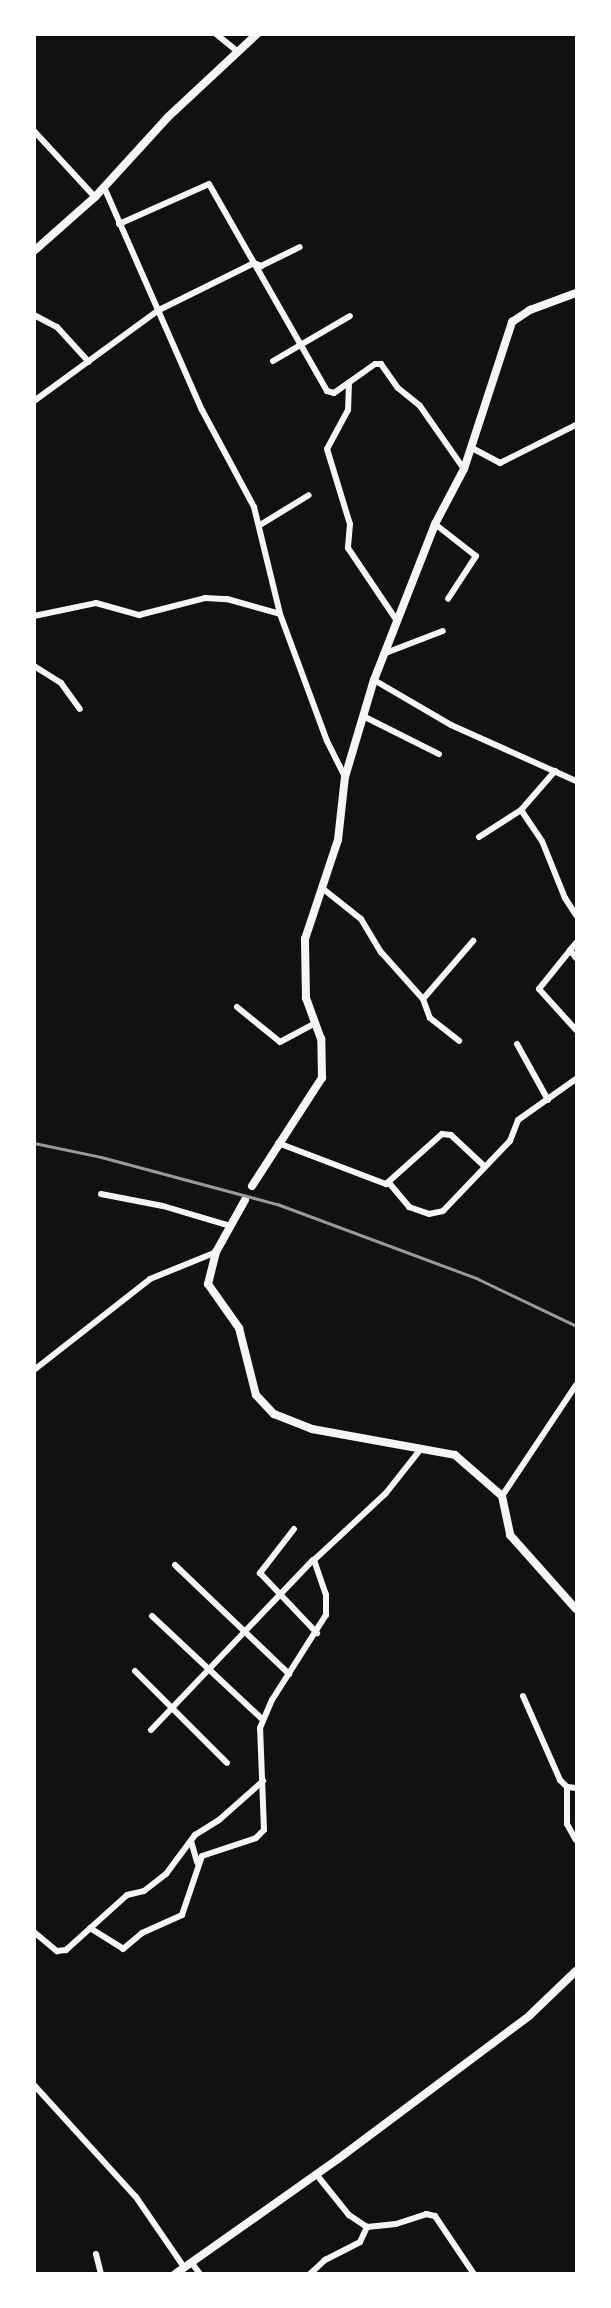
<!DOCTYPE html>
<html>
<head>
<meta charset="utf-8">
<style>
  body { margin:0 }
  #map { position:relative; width:611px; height:2308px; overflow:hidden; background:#111; font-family:Roboto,sans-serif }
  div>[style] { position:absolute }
  .minor>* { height:6px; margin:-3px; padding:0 3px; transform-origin:3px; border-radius:3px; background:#f5f5f5 }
  .tertiary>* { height:8px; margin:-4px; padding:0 4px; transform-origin:4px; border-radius:4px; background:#f5f5f5 }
  .secondary>* { height:8px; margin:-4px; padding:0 4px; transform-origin:4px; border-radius:4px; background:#f5f5f5 }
  .rail>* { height:3px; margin:-1.5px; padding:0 1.5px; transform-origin:1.5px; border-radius:1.5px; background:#9a9a9a }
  span { translate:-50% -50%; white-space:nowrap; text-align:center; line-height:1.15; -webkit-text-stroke:4.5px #fff; paint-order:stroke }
  .frame { position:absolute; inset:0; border:36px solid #fff; pointer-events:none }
</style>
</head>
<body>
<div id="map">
  <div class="minor">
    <i style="left:216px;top:34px;width:28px;rotate:39deg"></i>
    <i style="left:34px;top:131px;width:90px;rotate:47.3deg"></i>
    <i style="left:104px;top:187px;width:244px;rotate:66.3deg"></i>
    <i style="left:202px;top:410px;width:110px;rotate:61.8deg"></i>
    <i style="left:254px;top:507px;width:110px;rotate:76.3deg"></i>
    <i style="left:280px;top:614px;width:135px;rotate:69.7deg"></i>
    <i style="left:327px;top:741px;width:40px;rotate:63.4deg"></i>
    <i style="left:119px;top:224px;width:98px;rotate:-24deg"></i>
    <i style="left:209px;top:184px;width:238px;rotate:60.3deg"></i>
    <i style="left:327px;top:391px;width:7px;rotate:16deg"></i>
    <i style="left:334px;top:393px;width:50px;rotate:-35.3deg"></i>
    <i style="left:375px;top:364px;width:6px"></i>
    <i style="left:381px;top:364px;width:29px;rotate:55deg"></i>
    <i style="left:398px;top:388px;width:28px;rotate:39deg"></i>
    <i style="left:420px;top:406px;width:77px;rotate:55.1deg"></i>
    <i style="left:34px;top:315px;width:26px;rotate:28deg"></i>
    <i style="left:57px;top:327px;width:47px;rotate:47.6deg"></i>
    <i style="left:273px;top:361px;width:89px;rotate:-30.3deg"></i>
    <i style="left:349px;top:383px;width:27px;rotate:92deg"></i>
    <i style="left:348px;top:410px;width:44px;rotate:118.3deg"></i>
    <i style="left:327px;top:449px;width:78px;rotate:73deg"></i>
    <i style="left:350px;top:524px;width:24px;rotate:95deg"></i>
    <i style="left:348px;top:548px;width:88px;rotate:56.1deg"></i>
    <i style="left:34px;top:401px;width:155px;rotate:-36.1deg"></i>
    <i style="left:159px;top:310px;width:106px;rotate:-26.3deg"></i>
    <i style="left:254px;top:263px;width:8px;rotate:23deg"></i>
    <i style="left:261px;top:266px;width:43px;rotate:-26deg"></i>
    <i style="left:472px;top:448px;width:32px;rotate:28deg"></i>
    <i style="left:500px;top:463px;width:85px;rotate:-26.6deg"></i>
    <i style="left:435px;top:524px;width:52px;rotate:38deg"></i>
    <i style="left:476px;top:556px;width:51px;rotate:123.1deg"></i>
    <i style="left:260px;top:525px;width:57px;rotate:-31.5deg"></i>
    <i style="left:34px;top:616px;width:63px;rotate:-11.8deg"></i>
    <i style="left:96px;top:603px;width:45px;rotate:15.6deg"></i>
    <i style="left:139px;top:615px;width:68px;rotate:-14.4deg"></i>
    <i style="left:205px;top:598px;width:22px;rotate:3deg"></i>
    <i style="left:227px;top:599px;width:55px;rotate:15.8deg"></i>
    <i style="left:383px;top:654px;width:64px;rotate:-21deg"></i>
    <i style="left:34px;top:666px;width:32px;rotate:32deg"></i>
    <i style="left:61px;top:683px;width:32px;rotate:54deg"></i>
    <i style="left:374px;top:680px;width:89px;rotate:30.3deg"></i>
    <i style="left:451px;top:725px;width:137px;rotate:24.1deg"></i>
    <i style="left:363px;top:716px;width:85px;rotate:26.6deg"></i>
    <i style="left:521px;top:810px;width:37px;rotate:56deg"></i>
    <i style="left:542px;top:841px;width:61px;rotate:68deg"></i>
    <i style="left:565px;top:898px;width:20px;rotate:57deg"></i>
    <i style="left:479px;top:837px;width:50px;rotate:-32.7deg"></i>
    <i style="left:521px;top:810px;width:52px;rotate:-48.9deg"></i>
    <i style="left:322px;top:888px;width:50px;rotate:38.5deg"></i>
    <i style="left:361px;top:919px;width:39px;rotate:59deg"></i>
    <i style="left:381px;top:952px;width:63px;rotate:48.2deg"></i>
    <i style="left:423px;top:999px;width:20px;rotate:70deg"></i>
    <i style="left:430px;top:1018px;width:37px;rotate:38deg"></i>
    <i style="left:576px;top:943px;width:59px;rotate:128.8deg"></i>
    <i style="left:539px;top:989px;width:55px;rotate:47.9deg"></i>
    <i style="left:570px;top:950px;width:10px;rotate:53deg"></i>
    <i style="left:423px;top:999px;width:77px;rotate:-49.2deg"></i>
    <i style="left:237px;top:1007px;width:55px;rotate:39.1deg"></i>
    <i style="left:280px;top:1042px;width:40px;rotate:-28deg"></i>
    <i style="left:517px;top:1044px;width:64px;rotate:61deg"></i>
    <i style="left:278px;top:1143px;width:116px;rotate:20.8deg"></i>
    <i style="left:386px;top:1184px;width:75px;rotate:-41.8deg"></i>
    <i style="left:442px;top:1134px;width:9px;rotate:6deg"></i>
    <i style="left:451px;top:1135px;width:45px;rotate:43.2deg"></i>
    <i style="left:390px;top:1184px;width:30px;rotate:50deg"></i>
    <i style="left:409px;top:1207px;width:21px;rotate:19deg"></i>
    <i style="left:429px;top:1214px;width:14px;rotate:-12deg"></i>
    <i style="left:443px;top:1211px;width:97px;rotate:-46.3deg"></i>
    <i style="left:510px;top:1141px;width:22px;rotate:-69deg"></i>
    <i style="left:518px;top:1120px;width:71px;rotate:-35.3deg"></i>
    <i style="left:101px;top:1194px;width:63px;rotate:11deg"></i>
    <i style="left:163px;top:1206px;width:70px;rotate:16.6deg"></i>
    <i style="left:34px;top:1370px;width:147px;rotate:-38.1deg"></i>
    <i style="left:150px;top:1279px;width:71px;rotate:-22.2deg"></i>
    <i style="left:502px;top:1496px;width:133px;rotate:-56.3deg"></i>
    <i style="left:294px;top:1529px;width:56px;rotate:127.7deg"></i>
    <i style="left:260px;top:1573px;width:83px;rotate:46.5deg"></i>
    <i style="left:175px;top:1565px;width:158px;rotate:43.7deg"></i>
    <i style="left:152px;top:1616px;width:152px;rotate:43.1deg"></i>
    <i style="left:135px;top:1671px;width:130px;rotate:45deg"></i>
    <i style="left:523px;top:1696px;width:92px;rotate:66.2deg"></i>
    <i style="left:560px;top:1780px;width:10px;rotate:45deg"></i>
    <i style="left:567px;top:1787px;width:9px;rotate:6deg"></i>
    <i style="left:151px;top:1730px;width:235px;rotate:-46.4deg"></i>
    <i style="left:567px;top:1787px;width:37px;rotate:90deg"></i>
    <i style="left:567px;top:1824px;width:18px;rotate:61deg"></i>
    <i style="left:191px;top:1841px;width:22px;rotate:74deg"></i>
    <i style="left:90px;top:1928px;width:39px;rotate:32deg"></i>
    <i style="left:123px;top:1949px;width:25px;rotate:-40deg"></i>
    <i style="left:142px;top:1933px;width:44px;rotate:-24.2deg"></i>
    <i style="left:182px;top:1915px;width:62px;rotate:-71.3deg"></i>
    <i style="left:202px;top:1856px;width:57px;rotate:-18.4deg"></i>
    <i style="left:256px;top:1838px;width:11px;rotate:-45deg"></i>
    <i style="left:264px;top:1830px;width:102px;rotate:-92.2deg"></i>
    <i style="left:260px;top:1728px;width:30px;rotate:-67deg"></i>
    <i style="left:272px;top:1700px;width:101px;rotate:-57.6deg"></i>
    <i style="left:326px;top:1615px;width:20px;rotate:-90deg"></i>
    <i style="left:326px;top:1595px;width:37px;rotate:-109deg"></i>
    <i style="left:314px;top:1560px;width:98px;rotate:-42.9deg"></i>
    <i style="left:386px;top:1493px;width:55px;rotate:-51.7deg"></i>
    <i style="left:34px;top:1932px;width:30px;rotate:40deg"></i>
    <i style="left:57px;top:1951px;width:9px;rotate:-6deg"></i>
    <i style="left:66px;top:1950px;width:82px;rotate:-42deg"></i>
    <i style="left:127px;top:1895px;width:17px;rotate:-13deg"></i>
    <i style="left:144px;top:1891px;width:28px;rotate:-38deg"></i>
    <i style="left:166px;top:1874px;width:49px;rotate:-53.4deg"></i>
    <i style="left:195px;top:1835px;width:28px;rotate:-32deg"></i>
    <i style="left:219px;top:1820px;width:59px;rotate:-41.6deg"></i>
    <i style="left:34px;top:2085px;width:151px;rotate:47.7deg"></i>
    <i style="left:136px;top:2197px;width:85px;rotate:55.6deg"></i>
    <i style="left:316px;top:2174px;width:53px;rotate:51.2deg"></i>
    <i style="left:349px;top:2215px;width:22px;rotate:34deg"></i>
    <i style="left:367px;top:2227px;width:29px;rotate:-6deg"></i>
    <i style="left:396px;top:2224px;width:32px;rotate:-18deg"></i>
    <i style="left:426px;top:2214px;width:9px;rotate:13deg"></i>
    <i style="left:435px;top:2216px;width:70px;rotate:56.1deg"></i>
    <i style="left:96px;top:2254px;width:21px;rotate:76deg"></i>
    <i style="left:191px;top:2262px;width:15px;rotate:53deg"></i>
    <i style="left:310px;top:2274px;width:21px;rotate:-43deg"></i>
    <i style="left:325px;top:2260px;width:39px;rotate:-27deg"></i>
    <i style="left:360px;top:2242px;width:17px;rotate:-65deg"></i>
  </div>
  <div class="tertiary">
    <i style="left:34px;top:251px;width:81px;rotate:-41.5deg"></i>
    <i style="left:95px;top:197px;width:108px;rotate:-47.6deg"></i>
    <i style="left:168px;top:117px;width:122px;rotate:-43deg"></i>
    <i style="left:252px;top:1186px;width:129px;rotate:-57.1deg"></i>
    <i style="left:322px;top:1078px;width:39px;rotate:-91deg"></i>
    <i style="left:321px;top:1039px;width:44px;rotate:-110.1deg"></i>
    <i style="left:306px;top:998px;width:59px;rotate:-91deg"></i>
    <i style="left:305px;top:939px;width:104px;rotate:-71.6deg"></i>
    <i style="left:338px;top:840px;width:63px;rotate:-83.7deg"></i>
    <i style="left:345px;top:777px;width:101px;rotate:-73.4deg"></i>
    <i style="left:374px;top:680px;width:168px;rotate:-68.6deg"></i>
    <i style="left:435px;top:524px;width:62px;rotate:-62.2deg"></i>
    <i style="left:464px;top:469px;width:155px;rotate:-71.9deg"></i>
    <i style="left:512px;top:322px;width:22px;rotate:-34deg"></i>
    <i style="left:530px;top:310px;width:49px;rotate:-20.3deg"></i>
    <i style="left:245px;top:1200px;width:60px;rotate:119.1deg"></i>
    <i style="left:216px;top:1252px;width:33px;rotate:104deg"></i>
    <i style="left:208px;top:1284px;width:54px;rotate:54.8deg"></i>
    <i style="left:239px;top:1328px;width:69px;rotate:75.8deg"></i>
    <i style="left:256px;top:1395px;width:26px;rotate:47deg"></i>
    <i style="left:274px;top:1414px;width:41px;rotate:21.5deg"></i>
    <i style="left:312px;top:1429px;width:145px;rotate:10.3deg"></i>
    <i style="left:455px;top:1455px;width:62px;rotate:41.1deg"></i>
    <i style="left:502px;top:1496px;width:40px;rotate:78deg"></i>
    <i style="left:510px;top:1535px;width:99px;rotate:48.3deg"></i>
  </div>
  <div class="secondary">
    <i style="left:175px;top:2274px;width:199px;rotate:-35.2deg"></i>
    <i style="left:338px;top:2159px;width:239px;rotate:-36.8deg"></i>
    <i style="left:529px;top:2016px;width:65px;rotate:-43.8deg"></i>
  </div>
  <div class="rail">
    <i style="left:34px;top:1143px;width:68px;rotate:11.8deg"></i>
    <i style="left:101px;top:1157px;width:182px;rotate:15deg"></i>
    <i style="left:277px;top:1204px;width:212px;rotate:20.4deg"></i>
    <i style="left:476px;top:1278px;width:111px;rotate:25.6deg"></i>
  </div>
  <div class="frame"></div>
</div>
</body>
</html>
